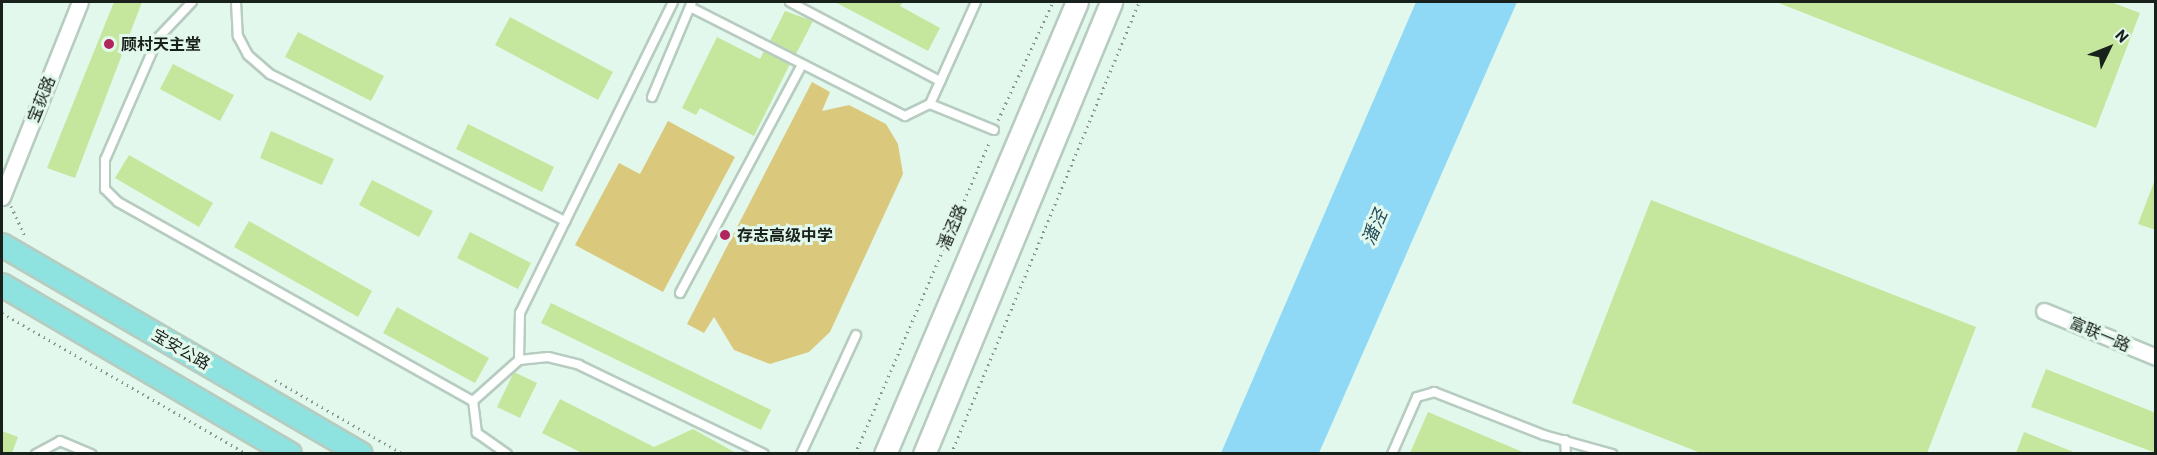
<!DOCTYPE html>
<html>
<head>
<meta charset="utf-8">
<style>
  body { margin:0 }
  #map { position:relative; width:2157px; height:455px; overflow:hidden; background:#e3f8ec; font-family:Barlow,"Noto Sans SC",sans-serif }
  div>[style] { position:absolute }
  .green>* { inset:0; background:#dac97c }
  .water>* { inset:0; background:#8fd9f6 }
  .building>* { inset:0; background:#c4e79d }
  .path>* { height:3px; margin-top:-1.5px; transform-origin:0; background:repeating-linear-gradient(90deg,#89988f 0 1.5px,transparent 0 6px) }
  .roads { filter:drop-shadow(2px 0 #b7ccc0) drop-shadow(-2px 0 #b7ccc0) drop-shadow(0 2px #b7ccc0) drop-shadow(0 -2px #b7ccc0) }
  .lane>* { height:8px; margin:-4px; padding:0 4px; transform-origin:4px; border-radius:4px; background:#fff }
  .street>* { height:15px; margin:-7.5px; padding:0 7.5px; transform-origin:7.5px; border-radius:7.5px; background:#fff }
  .secondary>* { height:21px; margin:-10.5px; padding:0 10.5px; transform-origin:10.5px; border-radius:10.5px; background:#fff }
  .primary>* { height:22px; margin:-11px; padding:0 11px; transform-origin:11px; border-radius:11px; background:#8ee2df }
  .dots>* { width:16px; height:16px; translate:-50% -50%; box-sizing:border-box; border:3px solid #e3f8ec; border-radius:50% }
  span { translate:-50% -50%; white-space:nowrap; text-align:center; line-height:1.15; -webkit-text-stroke:6px #e3f8ec; paint-order:stroke }
  .poi-label { font-size:16px; color:#19211c; font-weight:700 }
  .left { translate:0 -50%; text-align:left }
  .street-label { font-size:16px; color:#19211c }
  .water-label { font-size:18px; color:#214b5b; font-style:italic }
  .frame { position:absolute; inset:0; border:3px solid #19211c; pointer-events:none }
  .north { position:absolute; left:2079px; top:18px; width:60px; height:60px; -webkit-text-stroke:4px #e3f8ec; paint-order:stroke; rotate:47deg; font-size:16px; font-weight:700; line-height:24px; text-align:center; color:#19211c }
  .north::after { content:''; display:block; margin:auto; width:21px; height:27px; background:#19211c; clip-path:polygon(50% 0,100% 100%,50% 72%,0 100%) }
</style>
</head>
<body>
<div id="map">
  <div class="green">
    <i style="clip-path:polygon(812px 82px,830px 92px,822px 111px,849px 105px,886px 124px,898px 144px,903px 174px,830px 332px,809px 352px,770px 364px,734px 350px,714px 317px,704px 333px,687px 324px)"></i>
    <i style="clip-path:polygon(668px 121px,735px 157px,663px 292px,575px 245px,619px 163px,640px 174px)"></i>
  </div>
  <div class="water">
    <i style="clip-path:polygon(1416px 2px,1517px 2px,1319px 453px,1221px 453px)"></i>
  </div>
  <div class="building">
    <i style="clip-path:polygon(114px 2px,142px 2px,75px 178px,47px 168px)"></i>
    <i style="clip-path:polygon(835px 2px,903px 2px,900px 6px,940px 28px,928px 51px)"></i>
    <i style="clip-path:polygon(1776px 2px,2111px 2px,2140px 13px,2096px 128px)"></i>
    <i style="clip-path:polygon(785px 11px,813px 21px,796px 54px,770px 41px)"></i>
    <i style="clip-path:polygon(510px 17px,613px 72px,598px 100px,495px 45px)"></i>
    <i style="clip-path:polygon(298px 32px,384px 76px,371px 101px,285px 57px)"></i>
    <i style="clip-path:polygon(717px 37px,760px 59px,764px 51px,790px 64px,754px 136px,700px 108px,696px 115px,682px 108px)"></i>
    <i style="clip-path:polygon(173px 64px,234px 95px,220px 121px,160px 89px)"></i>
    <i style="clip-path:polygon(468px 124px,554px 167px,542px 192px,456px 149px)"></i>
    <i style="clip-path:polygon(271px 131px,334px 159px,322px 185px,260px 158px)"></i>
    <i style="clip-path:polygon(129px 155px,213px 203px,199px 227px,115px 178px)"></i>
    <i style="clip-path:polygon(372px 180px,433px 211px,419px 237px,359px 205px)"></i>
    <i style="clip-path:polygon(2154px 182px,2156px 182px,2156px 230px,2138px 224px)"></i>
    <i style="clip-path:polygon(1651px 200px,1976px 327px,1927px 453px,1701px 453px,1572px 403px)"></i>
    <i style="clip-path:polygon(249px 221px,372px 291px,358px 317px,234px 247px)"></i>
    <i style="clip-path:polygon(470px 232px,531px 263px,518px 289px,457px 258px)"></i>
    <i style="clip-path:polygon(551px 303px,771px 410px,761px 430px,541px 323px)"></i>
    <i style="clip-path:polygon(397px 307px,489px 358px,475px 383px,383px 333px)"></i>
    <i style="clip-path:polygon(2046px 369px,2156px 413px,2156px 453px,2031px 407px)"></i>
    <i style="clip-path:polygon(514px 372px,537px 383px,520px 418px,497px 407px)"></i>
    <i style="clip-path:polygon(560px 399px,654px 447px,693px 429px,736px 453px,582px 453px,542px 433px)"></i>
    <i style="clip-path:polygon(1428px 412px,1525px 453px,1410px 453px)"></i>
    <i style="clip-path:polygon(2px 431px,18px 437px,12px 453px,2px 453px)"></i>
    <i style="clip-path:polygon(2024px 432px,2076px 453px,2016px 453px)"></i>
  </div>
  <div class="path">
    <i style="left:998px;top:120px;width:130px;rotate:-65deg"></i>
    <i style="left:11px;top:206px;width:33px;rotate:65deg"></i>
    <i style="left:2px;top:313px;width:283px;rotate:29.9deg"></i>
    <i style="left:275px;top:380px;width:148px;rotate:30deg"></i>
    <i style="left:855px;top:454px;width:342px;rotate:-66.7deg"></i>
    <i style="left:951px;top:454px;width:490px;rotate:-67.4deg"></i>
  </div>
  <div class="roads">
    <div class="lane">
      <i style="left:192px;top:2px;width:50px;rotate:133.4deg"></i>
      <i style="left:158px;top:38px;width:133px;rotate:113.5deg"></i>
      <i style="left:105px;top:160px;width:29px;rotate:90deg"></i>
      <i style="left:105px;top:189px;width:18px;rotate:45deg"></i>
      <i style="left:118px;top:202px;width:407px;rotate:29.3deg"></i>
      <i style="left:236px;top:2px;width:34px;rotate:87deg"></i>
      <i style="left:238px;top:36px;width:21px;rotate:62deg"></i>
      <i style="left:248px;top:55px;width:29px;rotate:41deg"></i>
      <i style="left:270px;top:74px;width:330px;rotate:26.5deg"></i>
      <i style="left:790px;top:2px;width:170px;rotate:27.8deg"></i>
      <i style="left:690px;top:7px;width:241px;rotate:26.9deg"></i>
      <i style="left:905px;top:116px;width:28px;rotate:-26deg"></i>
      <i style="left:930px;top:104px;width:112px;rotate:-65.7deg"></i>
      <i style="left:652px;top:97px;width:103px;rotate:-67.2deg"></i>
      <i style="left:930px;top:104px;width:69px;rotate:22.1deg"></i>
      <i style="left:680px;top:293px;width:257px;rotate:-61.9deg"></i>
      <i style="left:519px;top:360px;width:47px;rotate:-88.8deg"></i>
      <i style="left:520px;top:313px;width:347px;rotate:-63.8deg"></i>
      <i style="left:1565px;top:440px;width:14px;rotate:86deg"></i>
      <i style="left:36px;top:454px;width:27px;rotate:-28deg"></i>
      <i style="left:60px;top:441px;width:34px;rotate:23deg"></i>
      <i style="left:507px;top:454px;width:37px;rotate:-145deg"></i>
      <i style="left:477px;top:433px;width:32px;rotate:-97deg"></i>
      <i style="left:473px;top:401px;width:62px;rotate:-41.7deg"></i>
      <i style="left:519px;top:360px;width:29px;rotate:-6deg"></i>
      <i style="left:548px;top:357px;width:32px;rotate:14deg"></i>
      <i style="left:579px;top:365px;width:205px;rotate:25.7deg"></i>
      <i style="left:801px;top:454px;width:131px;rotate:-65.2deg"></i>
      <i style="left:1392px;top:454px;width:62px;rotate:-66.3deg"></i>
      <i style="left:1417px;top:397px;width:18px;rotate:-16deg"></i>
      <i style="left:1434px;top:392px;width:118px;rotate:21.4deg"></i>
      <i style="left:1544px;top:435px;width:71px;rotate:15.6deg"></i>
    </div>
    <div class="street">
      <i style="left:2px;top:197px;width:210px;rotate:-68.2deg"></i>
      <i style="left:2044px;top:311px;width:121px;rotate:22.3deg"></i>
    </div>
    <div class="secondary">
      <i style="left:885px;top:454px;width:491px;rotate:-67deg"></i>
      <i style="left:924px;top:454px;width:489px;rotate:-67.5deg"></i>
    </div>
    <div class="primary">
      <i style="left:2px;top:245px;width:415px;rotate:30.2deg"></i>
      <i style="left:2px;top:285px;width:334px;rotate:30.4deg"></i>
    </div>
  </div>
  <div class="dots">
    <i style="left:109px;top:44px;background:#b1255f"></i>
    <i style="left:725px;top:235px;background:#b1255f"></i>
  </div>
  <div class="poi-label">
    <span class="left" style="left:121px;top:44px">顾村天主堂</span>
    <span class="left" style="left:737px;top:235px">存志高级中学</span>
  </div>
  <div class="street-label">
    <span style="left:41px;top:99px;rotate:-68deg">宝荻路</span>
    <span style="left:952px;top:227px;rotate:-67deg">潘泾路</span>
    <span style="left:2100px;top:334px;rotate:23deg">富联一路</span>
    <span style="left:181px;top:349px;rotate:30deg">宝安公路</span>
  </div>
  <div class="water-label">
    <span style="left:1374px;top:227px;rotate:-67deg">潘泾</span>
  </div>
  <div class="frame"></div>
  <div class="north">N</div>
</div>
</body>
</html>
